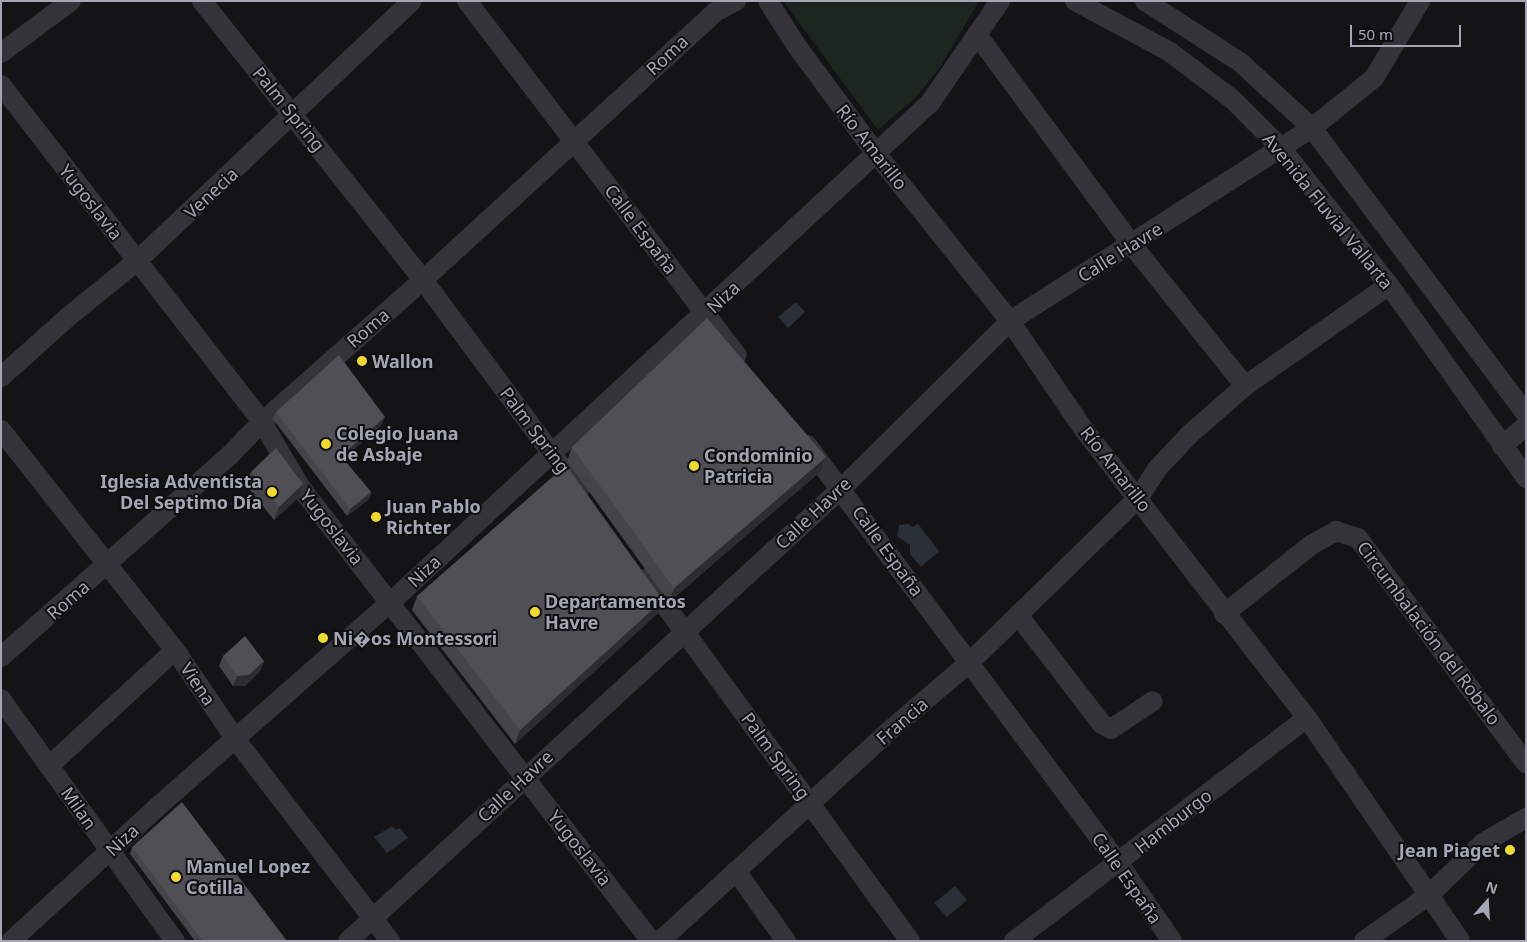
<!DOCTYPE html>
<html>
<head>
<meta charset="utf-8">
<style>
  body { margin:0 }
  #map { position:relative; width:1527px; height:942px; overflow:hidden; background:#141315; font-family:"Noto Sans",sans-serif }
  div>[style] { position:absolute }
  .green>* { inset:0; background:#1d2520 }
  .water>* { inset:0; background:#2a2f38 }
  .minor>* { height:20px; margin:-10px; padding:0 10px; transform-origin:10px; border-radius:10px; background:#35343a }
  .wall>* { inset:0; background:#45444a }
  .shaded-wall>* { inset:0; background:#2d2c30 }
  .building>* { inset:0; background:#504f56 }
  .dots>* { width:14px; height:14px; translate:-50% -50%; box-sizing:border-box; border:2px solid #0f0e10; border-radius:50% }
  span { translate:-50% -50%; white-space:nowrap; text-align:center; line-height:1.15; -webkit-text-stroke:4px #0f0e10; paint-order:stroke }
  .street-label { font-size:18px; color:#a5a6b5 }
  .poi-label { font-size:18px; color:#a5a6b5; font-weight:700 }
  .left { translate:0 -50%; text-align:left }
  .right { translate:-100% -50%; text-align:right }
  .frame { position:absolute; inset:0; border:2px solid #a5a6b5; pointer-events:none }
  .north { position:absolute; left:1462px; top:877px; width:50px; height:50px; -webkit-text-stroke:4px #0f0e10; paint-order:stroke; rotate:19deg; font-size:14px; font-weight:700; line-height:20px; text-align:center; color:#a5a6b5 }
  .north::after { content:''; display:block; margin:auto; width:18px; height:22px; background:#a5a6b5; clip-path:polygon(50% 0,100% 100%,50% 72%,0 100%) }
  .scale { position:absolute; left:1350px; top:25px; width:111px; height:22px; box-sizing:border-box; border:2px solid #a5a6b5; border-top:0; padding-left:6px; font-size:15px; line-height:18px; white-space:nowrap; color:#a5a6b5; -webkit-text-stroke:4px #0f0e10; paint-order:stroke }
</style>
</head>
<body>
<div id="map">
  <div class="green">
    <i style="clip-path:polygon(783px 1px,979px 1px,939px 69px,916px 97px,878px 130px)"></i>
  </div>
  <div class="water">
    <i style="clip-path:polygon(796px 302px,805px 312px,788px 328px,778px 317px)"></i>
    <i style="clip-path:polygon(908px 524px,912px 527px,918px 524px,939px 551px,921px 567px,910px 554px,910px 545px,897px 536px,899px 525px)"></i>
    <i style="clip-path:polygon(392px 826px,396px 830px,400px 828px,408px 838px,387px 853px,374px 837px)"></i>
    <i style="clip-path:polygon(955px 886px,967px 900px,947px 917px,934px 903px)"></i>
  </div>
  <div class="minor">
    <i style="left:202px;top:1px;width:356px;rotate:51.6deg"></i>
    <i style="left:423px;top:280px;width:262px;rotate:53.4deg"></i>
    <i style="left:467px;top:1px;width:445px;rotate:52.7deg"></i>
    <i style="left:768px;top:1px;width:52px;rotate:57.5deg"></i>
    <i style="left:796px;top:45px;width:133px;rotate:53.6deg"></i>
    <i style="left:875px;top:152px;width:216px;rotate:51.4deg"></i>
    <i style="left:1010px;top:321px;width:128px;rotate:55.8deg"></i>
    <i style="left:1082px;top:427px;width:368px;rotate:52.3deg"></i>
    <i style="left:1307px;top:718px;width:270px;rotate:55.5deg"></i>
    <i style="left:1075px;top:1px;width:108px;rotate:28.2deg"></i>
    <i style="left:1170px;top:52px;width:78px;rotate:37.2deg"></i>
    <i style="left:1232px;top:99px;width:69px;rotate:45deg"></i>
    <i style="left:1281px;top:148px;width:174px;rotate:51.8deg"></i>
    <i style="left:1389px;top:285px;width:237px;rotate:54.6deg"></i>
    <i style="left:1145px;top:1px;width:113px;rotate:32.7deg"></i>
    <i style="left:1240px;top:62px;width:98px;rotate:42.5deg"></i>
    <i style="left:1312px;top:128px;width:357px;rotate:53.2deg"></i>
    <i style="left:978px;top:36px;width:260px;rotate:53.6deg"></i>
    <i style="left:1132px;top:245px;width:181px;rotate:51.3deg"></i>
    <i style="left:1px;top:53px;width:87px;rotate:-36.6deg"></i>
    <i style="left:1px;top:85px;width:426px;rotate:52.2deg"></i>
    <i style="left:262px;top:422px;width:77px;rotate:59.4deg"></i>
    <i style="left:301px;top:488px;width:572px;rotate:52.31deg"></i>
    <i style="left:1px;top:377px;width:90px;rotate:-41.8deg"></i>
    <i style="left:68px;top:317px;width:89px;rotate:-39.1deg"></i>
    <i style="left:137px;top:261px;width:378px;rotate:-43.4deg"></i>
    <i style="left:1px;top:430px;width:280px;rotate:51.7deg"></i>
    <i style="left:175px;top:650px;width:109px;rotate:55.9deg"></i>
    <i style="left:236px;top:740px;width:253px;rotate:52.5deg"></i>
    <i style="left:807px;top:445px;width:522px;rotate:53.33deg"></i>
    <i style="left:1119px;top:864px;width:93px;rotate:55.5deg"></i>
    <i style="left:1502px;top:446px;width:31px;rotate:-40deg"></i>
    <i style="left:646px;top:579px;width:448px;rotate:53.9deg"></i>
    <i style="left:1224px;top:614px;width:111px;rotate:-38.4deg"></i>
    <i style="left:1311px;top:545px;width:29px;rotate:-29deg"></i>
    <i style="left:1336px;top:531px;width:23px;rotate:18deg"></i>
    <i style="left:1358px;top:538px;width:281px;rotate:53.3deg"></i>
    <i style="left:1018px;top:615px;width:138px;rotate:52.4deg"></i>
    <i style="left:1102px;top:724px;width:10px;rotate:29deg"></i>
    <i style="left:1111px;top:729px;width:50px;rotate:-33.7deg"></i>
    <i style="left:1px;top:657px;width:305px;rotate:-41.4deg"></i>
    <i style="left:230px;top:455px;width:46px;rotate:-45.9deg"></i>
    <i style="left:262px;top:422px;width:215px;rotate:-41.4deg"></i>
    <i style="left:423px;top:280px;width:396px;rotate:-42.5deg"></i>
    <i style="left:715px;top:12px;width:24px;rotate:-28deg"></i>
    <i style="left:1px;top:699px;width:298px;rotate:54.3deg"></i>
    <i style="left:49px;top:766px;width:171px;rotate:-42.6deg"></i>
    <i style="left:736px;top:871px;width:86px;rotate:54.5deg"></i>
    <i style="left:11px;top:941px;width:195px;rotate:-42.5deg"></i>
    <i style="left:155px;top:809px;width:314px;rotate:-41.3deg"></i>
    <i style="left:391px;top:602px;width:735px;rotate:-42.79deg"></i>
    <i style="left:930px;top:103px;width:124px;rotate:-55.5deg"></i>
    <i style="left:348px;top:941px;width:670px;rotate:-42.52deg"></i>
    <i style="left:842px;top:488px;width:237px;rotate:-44.8deg"></i>
    <i style="left:1010px;top:321px;width:358px;rotate:-32.6deg"></i>
    <i style="left:1312px;top:128px;width:80px;rotate:-38.9deg"></i>
    <i style="left:1374px;top:78px;width:90px;rotate:-59.1deg"></i>
    <i style="left:660px;top:941px;width:311px;rotate:-42.5deg"></i>
    <i style="left:889px;top:731px;width:105px;rotate:-40.4deg"></i>
    <i style="left:969px;top:663px;width:238px;rotate:-44.3deg"></i>
    <i style="left:1139px;top:497px;width:33px;rotate:-57deg"></i>
    <i style="left:1157px;top:469px;width:48px;rotate:-46.7deg"></i>
    <i style="left:1190px;top:434px;width:73px;rotate:-41.1deg"></i>
    <i style="left:1245px;top:386px;width:176px;rotate:-35deg"></i>
    <i style="left:1014px;top:941px;width:368px;rotate:-37.3deg"></i>
    <i style="left:1364px;top:941px;width:80px;rotate:-35.3deg"></i>
    <i style="left:1429px;top:895px;width:75px;rotate:-43.9deg"></i>
    <i style="left:1483px;top:843px;width:50px;rotate:-30.2deg"></i>
  </div>
  <div class="wall">
    <i style="clip-path:polygon(276px 412px,382px 424px,343px 459px,371px 492px,369px 499px,347px 516px,273px 419px)"></i>
    <i style="clip-path:polygon(572px 447px,826px 457px,821px 471px,669px 602px,567px 461px)"></i>
    <i style="clip-path:polygon(251px 472px,298px 498px,274px 520px,246px 485px)"></i>
    <i style="clip-path:polygon(417px 596px,663px 600px,658px 613px,515px 744px,412px 610px)"></i>
    <i style="clip-path:polygon(223px 656px,264px 661px,260px 671px,245px 686px,233px 686px,219px 666px)"></i>
    <i style="clip-path:polygon(132px 847px,287px 941px,195px 941px,130px 854px)"></i>
  </div>
  <div class="shaded-wall">
    <i style="clip-path:polygon(385px 417px,382px 424px,339px 463px,341px 456px)"></i>
    <i style="clip-path:polygon(826px 457px,821px 471px,669px 602px,674px 588px)"></i>
    <i style="clip-path:polygon(303px 484px,298px 498px,274px 520px,279px 507px)"></i>
    <i style="clip-path:polygon(371px 492px,369px 499px,347px 516px,350px 509px)"></i>
    <i style="clip-path:polygon(663px 600px,658px 613px,515px 744px,520px 730px)"></i>
    <i style="clip-path:polygon(264px 661px,260px 671px,245px 686px,233px 686px,237px 676px)"></i>
  </div>
  <div class="building">
    <i style="clip-path:polygon(707px 318px,826px 457px,674px 588px,572px 447px)"></i>
    <i style="clip-path:polygon(339px 355px,385px 417px,341px 456px,371px 492px,350px 509px,276px 412px)"></i>
    <i style="clip-path:polygon(276px 448px,303px 484px,279px 507px,251px 472px)"></i>
    <i style="clip-path:polygon(566px 465px,663px 600px,520px 730px,417px 596px)"></i>
    <i style="clip-path:polygon(245px 636px,264px 661px,249px 675px,237px 676px,223px 656px)"></i>
    <i style="clip-path:polygon(182px 802px,287px 941px,203px 941px,132px 847px)"></i>
  </div>
  <div class="dots">
    <i style="left:362px;top:361px;background:#f0da30"></i>
    <i style="left:326px;top:444px;background:#f0da30"></i>
    <i style="left:694px;top:466px;background:#f0da30"></i>
    <i style="left:272px;top:492px;background:#f0da30"></i>
    <i style="left:376px;top:517px;background:#f0da30"></i>
    <i style="left:535px;top:612px;background:#f0da30"></i>
    <i style="left:323px;top:638px;background:#f0da30"></i>
    <i style="left:1510px;top:850px;background:#f0da30"></i>
    <i style="left:176px;top:877px;background:#f0da30"></i>
  </div>
  <div class="street-label">
    <span style="left:667px;top:55px;rotate:-43deg">Roma</span>
    <span style="left:289px;top:109px;rotate:51deg">Palm Spring</span>
    <span style="left:872px;top:147px;rotate:52deg">Río Amarillo</span>
    <span style="left:211px;top:193px;rotate:-43deg">Venecia</span>
    <span style="left:91px;top:202px;rotate:52deg">Yugoslavia</span>
    <span style="left:1328px;top:211px;rotate:51deg">Avenida Fluvial Vallarta</span>
    <span style="left:641px;top:229px;rotate:53deg">Calle España</span>
    <span style="left:1120px;top:252px;rotate:-32deg">Calle Havre</span>
    <span style="left:723px;top:297px;rotate:-43deg">Niza</span>
    <span style="left:368px;top:328px;rotate:-41deg">Roma</span>
    <span style="left:535px;top:430px;rotate:53deg">Palm Spring</span>
    <span style="left:1116px;top:469px;rotate:52deg">Río Amarillo</span>
    <span style="left:813px;top:513px;rotate:-43deg">Calle Havre</span>
    <span style="left:332px;top:527px;rotate:52deg">Yugoslavia</span>
    <span style="left:888px;top:551px;rotate:54deg">Calle España</span>
    <span style="left:424px;top:571px;rotate:-43deg">Niza</span>
    <span style="left:68px;top:600px;rotate:-41deg">Roma</span>
    <span style="left:1429px;top:633px;rotate:53deg">Circumbalación del Robalo</span>
    <span style="left:198px;top:684px;rotate:56deg">Viena</span>
    <span style="left:902px;top:721px;rotate:-41deg">Francia</span>
    <span style="left:776px;top:756px;rotate:54deg">Palm Spring</span>
    <span style="left:515px;top:786px;rotate:-43deg">Calle Havre</span>
    <span style="left:79px;top:808px;rotate:55deg">Milan</span>
    <span style="left:1173px;top:821px;rotate:-38deg">Hamburgo</span>
    <span style="left:122px;top:840px;rotate:-43deg">Niza</span>
    <span style="left:580px;top:848px;rotate:52deg">Yugoslavia</span>
    <span style="left:1127px;top:878px;rotate:55deg">Calle España</span>
  </div>
  <div class="poi-label">
    <span class="left" style="left:372px;top:361px">Wallon</span>
    <span class="left" style="left:336px;top:444px">Colegio Juana<br>de Asbaje</span>
    <span class="left" style="left:704px;top:466px">Condominio<br>Patricia</span>
    <span class="right" style="left:262px;top:492px">Iglesia Adventista<br>Del Septimo Día</span>
    <span class="left" style="left:386px;top:517px">Juan Pablo<br>Richter</span>
    <span class="left" style="left:545px;top:612px">Departamentos<br>Havre</span>
    <span class="left" style="left:333px;top:638px">Ni�os Montessori</span>
    <span class="right" style="left:1500px;top:850px">Jean Piaget</span>
    <span class="left" style="left:186px;top:877px">Manuel Lopez<br>Cotilla</span>
  </div>
  <div class="frame"></div>
  <div class="north">N</div>
  <div class="scale">50 m</div>
</div>
</body>
</html>
